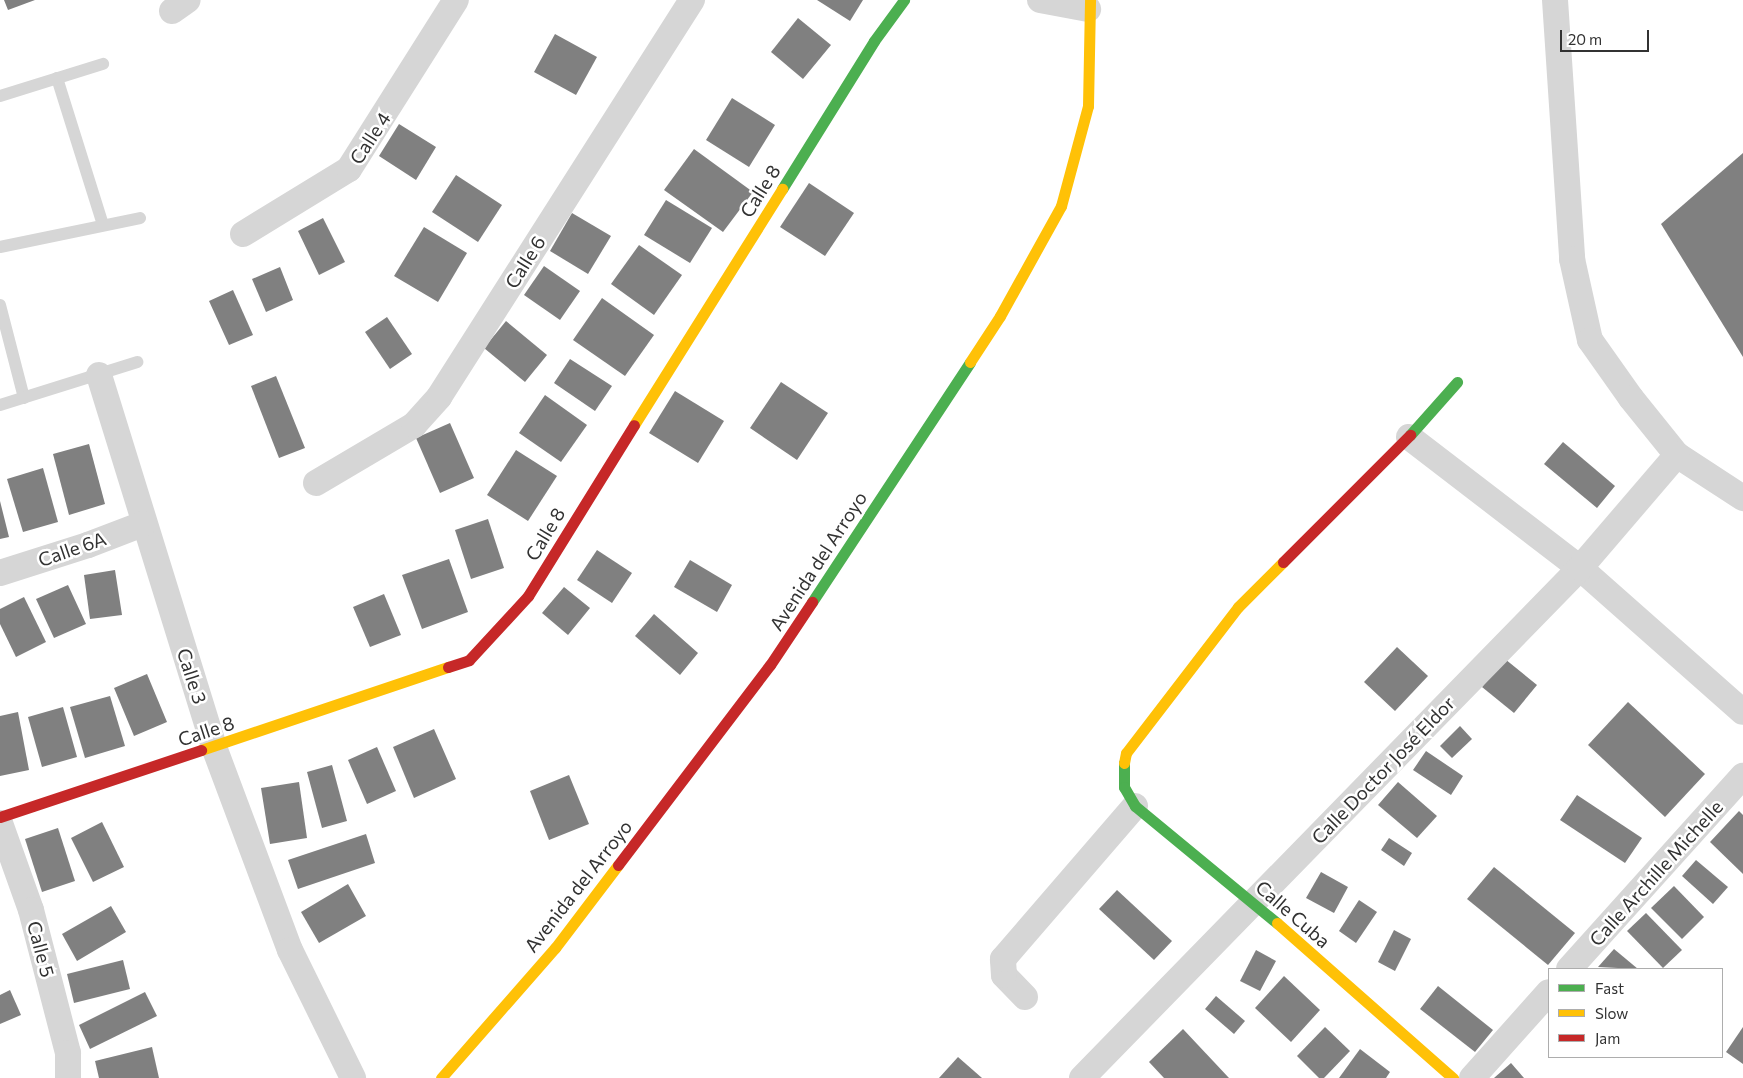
<!DOCTYPE html>
<html>
<head>
<meta charset="utf-8">
<style>
  body { margin:0 }
  #map { position:relative; width:1743px; height:1078px; overflow:hidden; background:#fff; font-family:Commissioner,sans-serif }
  div>[style] { position:absolute }
  .building>* { inset:0; background:#808080 }
  .lane>* { height:12px; margin:-6px; padding:0 6px; transform-origin:6px; border-radius:6px; background:#d6d6d6 }
  .street>* { height:26px; margin:-13px; padding:0 13px; transform-origin:13px; border-radius:13px; background:#d6d6d6 }
  .fast>* { height:11px; margin:-5.5px; padding:0 5.5px; transform-origin:5.5px; border-radius:5.5px; background:#4caf50 }
  .slow>* { height:11px; margin:-5.5px; padding:0 5.5px; transform-origin:5.5px; border-radius:5.5px; background:#ffc107 }
  .jam>* { height:11px; margin:-5.5px; padding:0 5.5px; transform-origin:5.5px; border-radius:5.5px; background:#c62828 }
  span { translate:-50% -50%; white-space:nowrap; text-align:center; line-height:1.15; -webkit-text-stroke:5px #fff; paint-order:stroke }
  .street-label { font-size:19px; color:#323232 }
  .legend { position:absolute; left:1548px; top:968px; width:175px; height:90px; box-sizing:border-box; background:#fff; border:1px solid #adadad; margin:0; padding:6px 9px; list-style:none; font-size:15px; color:#323232 }
  .legend li { display:flex; align-items:center; gap:10px; height:25px }
  .legend b { width:25px; border:1px solid #adadad }
  .scale { position:absolute; left:1560px; top:30px; width:89px; height:22px; box-sizing:border-box; border:2px solid #323232; border-top:0; padding-left:6px; font-size:15px; line-height:18px; white-space:nowrap; color:#323232; -webkit-text-stroke:4px #fff; paint-order:stroke }
</style>
</head>
<body>
<div id="map">
  <div class="building">
    <i style="clip-path:polygon(4px 0,35px 0,8px 10px)"></i>
    <i style="clip-path:polygon(817px 0,863px 0,850px 21px)"></i>
    <i style="clip-path:polygon(798px 18px,831px 45px,803px 79px,771px 52px)"></i>
    <i style="clip-path:polygon(555px 34px,597px 57px,576px 95px,534px 72px)"></i>
    <i style="clip-path:polygon(732px 98px,775px 125px,749px 167px,706px 140px)"></i>
    <i style="clip-path:polygon(399px 124px,436px 147px,416px 180px,379px 156px)"></i>
    <i style="clip-path:polygon(694px 149px,753px 192px,723px 232px,664px 190px)"></i>
    <i style="clip-path:polygon(1743px 153px,1743px 357px,1661px 224px)"></i>
    <i style="clip-path:polygon(456px 175px,502px 205px,478px 242px,432px 212px)"></i>
    <i style="clip-path:polygon(809px 183px,854px 213px,825px 256px,780px 227px)"></i>
    <i style="clip-path:polygon(666px 200px,712px 228px,690px 263px,644px 235px)"></i>
    <i style="clip-path:polygon(572px 213px,611px 236px,588px 274px,550px 251px)"></i>
    <i style="clip-path:polygon(323px 218px,345px 262px,319px 275px,298px 231px)"></i>
    <i style="clip-path:polygon(424px 227px,467px 253px,438px 302px,394px 276px)"></i>
    <i style="clip-path:polygon(639px 245px,682px 275px,654px 315px,611px 284px)"></i>
    <i style="clip-path:polygon(544px 266px,580px 291px,560px 320px,524px 295px)"></i>
    <i style="clip-path:polygon(280px 267px,293px 300px,266px 312px,252px 279px)"></i>
    <i style="clip-path:polygon(233px 290px,253px 335px,229px 345px,209px 301px)"></i>
    <i style="clip-path:polygon(602px 298px,654px 335px,625px 376px,573px 340px)"></i>
    <i style="clip-path:polygon(387px 317px,412px 354px,390px 369px,365px 332px)"></i>
    <i style="clip-path:polygon(506px 321px,547px 355px,525px 382px,484px 348px)"></i>
    <i style="clip-path:polygon(570px 359px,612px 386px,595px 411px,554px 383px)"></i>
    <i style="clip-path:polygon(276px 376px,305px 448px,279px 458px,251px 386px)"></i>
    <i style="clip-path:polygon(781px 382px,828px 413px,797px 460px,750px 428px)"></i>
    <i style="clip-path:polygon(675px 391px,724px 421px,698px 463px,649px 433px)"></i>
    <i style="clip-path:polygon(545px 395px,587px 425px,561px 462px,519px 433px)"></i>
    <i style="clip-path:polygon(450px 423px,474px 478px,440px 493px,416px 438px)"></i>
    <i style="clip-path:polygon(1563px 442px,1615px 486px,1597px 508px,1544px 464px)"></i>
    <i style="clip-path:polygon(89px 444px,105px 504px,69px 515px,53px 454px)"></i>
    <i style="clip-path:polygon(516px 450px,557px 476px,528px 521px,487px 495px)"></i>
    <i style="clip-path:polygon(43px 468px,58px 522px,23px 532px,7px 479px)"></i>
    <i style="clip-path:polygon(0 501px,9px 537px,0 539px)"></i>
    <i style="clip-path:polygon(488px 519px,504px 568px,471px 579px,455px 530px)"></i>
    <i style="clip-path:polygon(597px 550px,632px 573px,612px 603px,577px 580px)"></i>
    <i style="clip-path:polygon(449px 559px,468px 612px,422px 629px,402px 575px)"></i>
    <i style="clip-path:polygon(690px 560px,732px 585px,717px 612px,674px 587px)"></i>
    <i style="clip-path:polygon(115px 570px,122px 615px,90px 619px,84px 575px)"></i>
    <i style="clip-path:polygon(68px 585px,86px 624px,54px 638px,36px 599px)"></i>
    <i style="clip-path:polygon(564px 587px,590px 608px,568px 635px,542px 613px)"></i>
    <i style="clip-path:polygon(384px 594px,401px 635px,370px 647px,353px 607px)"></i>
    <i style="clip-path:polygon(24px 597px,46px 642px,16px 657px,0 624px,0 609px)"></i>
    <i style="clip-path:polygon(654px 614px,698px 653px,680px 675px,635px 636px)"></i>
    <i style="clip-path:polygon(1397px 647px,1428px 676px,1395px 711px,1364px 682px)"></i>
    <i style="clip-path:polygon(1505px 659px,1537px 685px,1514px 713px,1482px 687px)"></i>
    <i style="clip-path:polygon(147px 674px,167px 722px,134px 736px,114px 688px)"></i>
    <i style="clip-path:polygon(110px 696px,125px 746px,85px 758px,70px 707px)"></i>
    <i style="clip-path:polygon(1628px 702px,1705px 774px,1665px 817px,1588px 745px)"></i>
    <i style="clip-path:polygon(63px 707px,77px 757px,42px 767px,28px 717px)"></i>
    <i style="clip-path:polygon(18px 712px,29px 770px,0 776px,0 716px)"></i>
    <i style="clip-path:polygon(1460px 726px,1472px 739px,1452px 758px,1440px 746px)"></i>
    <i style="clip-path:polygon(434px 729px,456px 779px,414px 798px,393px 747px)"></i>
    <i style="clip-path:polygon(377px 747px,396px 791px,367px 804px,348px 760px)"></i>
    <i style="clip-path:polygon(1426px 751px,1463px 776px,1451px 795px,1413px 770px)"></i>
    <i style="clip-path:polygon(332px 765px,347px 821px,322px 828px,307px 772px)"></i>
    <i style="clip-path:polygon(569px 775px,589px 824px,549px 840px,530px 791px)"></i>
    <i style="clip-path:polygon(299px 782px,307px 838px,270px 844px,261px 788px)"></i>
    <i style="clip-path:polygon(1398px 782px,1437px 816px,1417px 838px,1378px 805px)"></i>
    <i style="clip-path:polygon(1577px 795px,1642px 838px,1625px 863px,1560px 820px)"></i>
    <i style="clip-path:polygon(1739px 811px,1743px 815px,1743px 874px,1710px 842px)"></i>
    <i style="clip-path:polygon(102px 822px,124px 867px,93px 882px,71px 838px)"></i>
    <i style="clip-path:polygon(58px 828px,75px 881px,42px 892px,25px 839px)"></i>
    <i style="clip-path:polygon(366px 834px,375px 863px,298px 889px,288px 860px)"></i>
    <i style="clip-path:polygon(1389px 838px,1412px 853px,1404px 866px,1381px 850px)"></i>
    <i style="clip-path:polygon(1696px 860px,1728px 887px,1713px 904px,1682px 876px)"></i>
    <i style="clip-path:polygon(1494px 867px,1575px 933px,1548px 965px,1467px 899px)"></i>
    <i style="clip-path:polygon(1321px 872px,1348px 887px,1334px 913px,1306px 898px)"></i>
    <i style="clip-path:polygon(348px 884px,366px 916px,319px 943px,301px 912px)"></i>
    <i style="clip-path:polygon(1674px 886px,1704px 917px,1682px 939px,1651px 908px)"></i>
    <i style="clip-path:polygon(1117px 890px,1172px 941px,1154px 960px,1099px 909px)"></i>
    <i style="clip-path:polygon(1359px 900px,1377px 912px,1356px 943px,1339px 931px)"></i>
    <i style="clip-path:polygon(111px 906px,126px 932px,77px 961px,62px 934px)"></i>
    <i style="clip-path:polygon(1646px 913px,1682px 950px,1663px 968px,1627px 931px)"></i>
    <i style="clip-path:polygon(1394px 930px,1411px 939px,1395px 971px,1378px 962px)"></i>
    <i style="clip-path:polygon(1614px 949px,1638px 969px,1598px 967px)"></i>
    <i style="clip-path:polygon(1256px 950px,1276px 961px,1260px 991px,1240px 981px)"></i>
    <i style="clip-path:polygon(123px 960px,130px 989px,74px 1003px,67px 974px)"></i>
    <i style="clip-path:polygon(1284px 976px,1320px 1010px,1291px 1042px,1255px 1008px)"></i>
    <i style="clip-path:polygon(1438px 986px,1493px 1030px,1475px 1052px,1420px 1009px)"></i>
    <i style="clip-path:polygon(10px 990px,21px 1015px,0 1024px,0 995px)"></i>
    <i style="clip-path:polygon(145px 992px,157px 1016px,90px 1049px,79px 1025px)"></i>
    <i style="clip-path:polygon(1216px 996px,1245px 1021px,1234px 1034px,1205px 1009px)"></i>
    <i style="clip-path:polygon(1325px 1027px,1350px 1051px,1324px 1078px,1319px 1078px,1297px 1056px)"></i>
    <i style="clip-path:polygon(1743px 1027px,1743px 1064px,1726px 1052px)"></i>
    <i style="clip-path:polygon(1183px 1029px,1229px 1078px,1164px 1078px,1149px 1062px)"></i>
    <i style="clip-path:polygon(152px 1047px,159px 1078px,99px 1078px,95px 1061px)"></i>
    <i style="clip-path:polygon(1360px 1049px,1390px 1072px,1386px 1078px,1339px 1078px)"></i>
    <i style="clip-path:polygon(958px 1057px,982px 1078px,939px 1078px)"></i>
    <i style="clip-path:polygon(1511px 1063px,1524px 1078px,1494px 1078px)"></i>
  </div>
  <div class="lane">
    <i style="left:57px;top:78px;width:154px;rotate:72.6deg"></i>
    <i style="left:0;top:96px;width:108px;rotate:-17.3deg"></i>
    <i style="left:0;top:247px;width:143px;rotate:-11.7deg"></i>
    <i style="left:0;top:305px;width:96px;rotate:75.5deg"></i>
    <i style="left:0;top:405px;width:144px;rotate:-17.4deg"></i>
  </div>
  <div class="street">
    <i style="left:1040px;top:0;width:49px;rotate:10.6deg"></i>
    <i style="left:1555px;top:0;width:260px;rotate:86.2deg"></i>
    <i style="left:1572px;top:259px;width:83px;rotate:77.5deg"></i>
    <i style="left:1590px;top:340px;width:71px;rotate:54.7deg"></i>
    <i style="left:1631px;top:398px;width:73px;rotate:51.1deg"></i>
    <i style="left:1677px;top:455px;width:79px;rotate:33.1deg"></i>
    <i style="left:172px;top:11px;width:19px;rotate:-35deg"></i>
    <i style="left:243px;top:234px;width:124px;rotate:-31.5deg"></i>
    <i style="left:349px;top:169px;width:200px;rotate:-57.7deg"></i>
    <i style="left:99px;top:375px;width:389px;rotate:72.8deg"></i>
    <i style="left:214px;top:747px;width:217px;rotate:69.5deg"></i>
    <i style="left:290px;top:950px;width:143px;rotate:63.8deg"></i>
    <i style="left:1409px;top:437px;width:215px;rotate:37.5deg"></i>
    <i style="left:1580px;top:568px;width:217px;rotate:41.5deg"></i>
    <i style="left:316px;top:483px;width:114px;rotate:-30.6deg"></i>
    <i style="left:414px;top:425px;width:38px;rotate:-48deg"></i>
    <i style="left:439px;top:397px;width:471px;rotate:-57.5deg"></i>
    <i style="left:0;top:573px;width:92px;rotate:-17.7deg"></i>
    <i style="left:88px;top:545px;width:59px;rotate:-20.9deg"></i>
    <i style="left:0;top:823px;width:92px;rotate:70.4deg"></i>
    <i style="left:31px;top:910px;width:148px;rotate:75.5deg"></i>
    <i style="left:68px;top:1053px;width:25px;rotate:90deg"></i>
    <i style="left:1569px;top:969px;width:260px;rotate:-48deg"></i>
    <i style="left:1025px;top:997px;width:30px;rotate:-134deg"></i>
    <i style="left:1004px;top:975px;width:16px;rotate:-94deg"></i>
    <i style="left:1003px;top:959px;width:202px;rotate:-49.2deg"></i>
    <i style="left:1082px;top:1078px;width:713px;rotate:-45.68deg"></i>
    <i style="left:1580px;top:568px;width:149px;rotate:-49.4deg"></i>
    <i style="left:1472px;top:1078px;width:115px;rotate:-48.2deg"></i>
  </div>
  <div class="fast">
    <i style="left:782px;top:189px;width:174px;rotate:-58.1deg"></i>
    <i style="left:874px;top:41px;width:51px;rotate:-53.8deg"></i>
    <i style="left:1410px;top:435px;width:71px;rotate:-48.4deg"></i>
    <i style="left:812px;top:602px;width:287px;rotate:-56.6deg"></i>
    <i style="left:1124px;top:763px;width:24px;rotate:90deg"></i>
    <i style="left:1124px;top:787px;width:22px;rotate:60deg"></i>
    <i style="left:1135px;top:806px;width:184px;rotate:39.5deg"></i>
  </div>
  <div class="slow">
    <i style="left:970px;top:362px;width:55px;rotate:-56.9deg"></i>
    <i style="left:1000px;top:316px;width:126px;rotate:-61deg"></i>
    <i style="left:1061px;top:206px;width:104px;rotate:-74.9deg"></i>
    <i style="left:1088px;top:106px;width:106px;rotate:-88.9deg"></i>
    <i style="left:634px;top:425px;width:279px;rotate:-57.9deg"></i>
    <i style="left:201px;top:750px;width:261px;rotate:-18.6deg"></i>
    <i style="left:1124px;top:763px;width:10px;rotate:-79deg"></i>
    <i style="left:1126px;top:753px;width:184px;rotate:-52.5deg"></i>
    <i style="left:1238px;top:607px;width:64px;rotate:-45deg"></i>
    <i style="left:1277px;top:923px;width:235px;rotate:41.4deg"></i>
    <i style="left:441px;top:1078px;width:173px;rotate:-48.8deg"></i>
    <i style="left:555px;top:948px;width:104px;rotate:-52.8deg"></i>
  </div>
  <div class="jam">
    <i style="left:1283px;top:562px;width:180px;rotate:-45deg"></i>
    <i style="left:448px;top:667px;width:22px;rotate:-18deg"></i>
    <i style="left:469px;top:660px;width:87px;rotate:-47.3deg"></i>
    <i style="left:528px;top:596px;width:201px;rotate:-58.2deg"></i>
    <i style="left:0;top:817px;width:212px;rotate:-18.4deg"></i>
    <i style="left:618px;top:865px;width:251px;rotate:-52.8deg"></i>
    <i style="left:770px;top:665px;width:76px;rotate:-56.3deg"></i>
  </div>
  <div class="street-label">
    <span style="left:370px;top:138px;rotate:-57deg">Calle 4</span>
    <span style="left:760px;top:191px;rotate:-58deg">Calle 8</span>
    <span style="left:525px;top:262px;rotate:-58deg">Calle 6</span>
    <span style="left:545px;top:534px;rotate:-59deg">Calle 8</span>
    <span style="left:72px;top:549px;rotate:-19deg">Calle 6A</span>
    <span style="left:818px;top:561px;rotate:-57deg">Avenida del Arroyo</span>
    <span style="left:192px;top:676px;rotate:72deg">Calle 3</span>
    <span style="left:206px;top:731px;rotate:-18deg">Calle 8</span>
    <span style="left:1383px;top:770px;rotate:-46deg">Calle Doctor José Eldor</span>
    <span style="left:1656px;top:873px;rotate:-48deg">Calle Archille Michelle</span>
    <span style="left:578px;top:886px;rotate:-52deg">Avenida del Arroyo</span>
    <span style="left:1293px;top:914px;rotate:41deg">Calle Cuba</span>
    <span style="left:41px;top:949px;rotate:75deg">Calle 5</span>
  </div>
  <ul class="legend">
  <li><b style="height:6px;background:#4caf50"></b>Fast</li>
  <li><b style="height:6px;background:#ffc107"></b>Slow</li>
  <li><b style="height:6px;background:#c62828"></b>Jam</li>
  </ul>
  <div class="scale">20 m</div>
</div>
</body>
</html>
